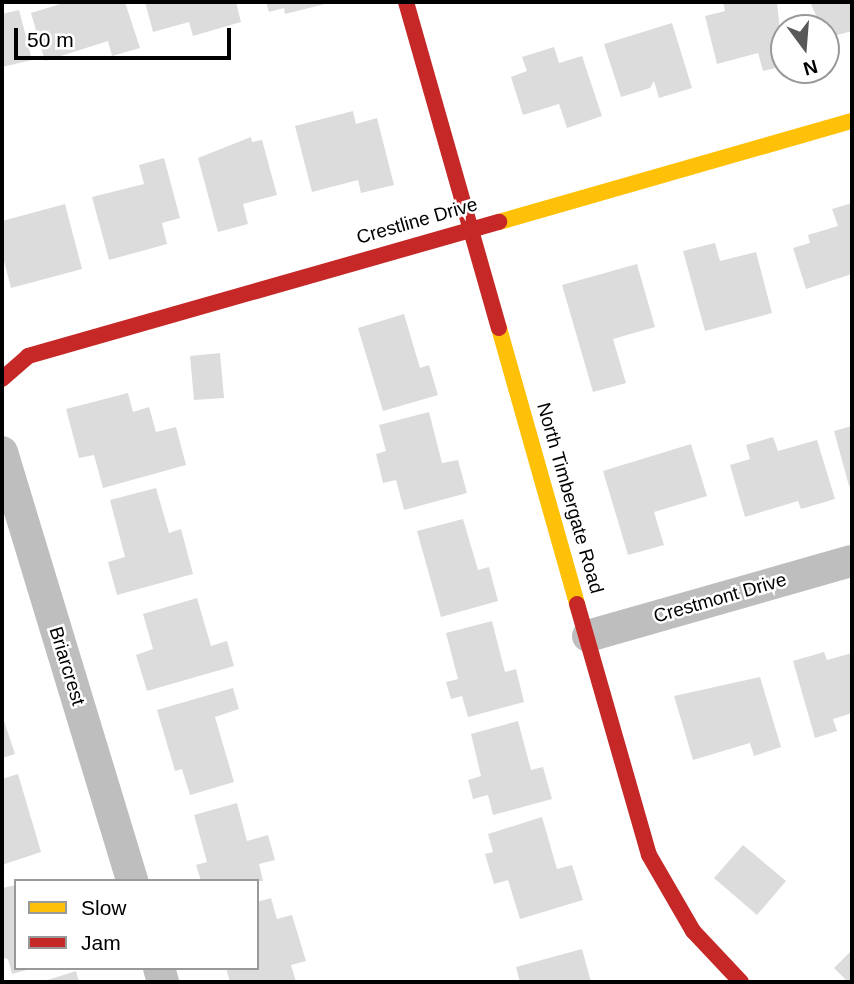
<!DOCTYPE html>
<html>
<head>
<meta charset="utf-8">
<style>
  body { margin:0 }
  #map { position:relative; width:854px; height:984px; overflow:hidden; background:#fff; font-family:Helvetica,sans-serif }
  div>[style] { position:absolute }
  .building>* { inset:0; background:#dcdcdc }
  .street>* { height:32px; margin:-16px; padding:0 16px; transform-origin:16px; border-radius:16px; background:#bebebe }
  .slow>* { height:16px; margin:-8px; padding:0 8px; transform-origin:8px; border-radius:8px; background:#ffc107 }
  .jam>* { height:16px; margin:-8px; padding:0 8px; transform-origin:8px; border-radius:8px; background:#c62828 }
  span { translate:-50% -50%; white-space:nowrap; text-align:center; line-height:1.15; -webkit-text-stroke:5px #fff; paint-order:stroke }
  .street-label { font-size:19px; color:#000 }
  .frame { position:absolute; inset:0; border:4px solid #000; pointer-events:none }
  .legend { position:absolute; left:14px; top:879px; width:245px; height:91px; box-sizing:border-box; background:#fff; border:2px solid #999; margin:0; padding:9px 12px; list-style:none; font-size:21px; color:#000 }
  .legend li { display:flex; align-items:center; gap:14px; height:35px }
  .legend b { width:35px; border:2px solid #999 }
  .north { position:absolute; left:770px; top:14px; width:70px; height:70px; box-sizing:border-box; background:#fff; border:2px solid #999; border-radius:50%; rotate:164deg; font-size:19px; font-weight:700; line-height:28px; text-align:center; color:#000 }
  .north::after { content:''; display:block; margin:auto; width:24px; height:32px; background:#595959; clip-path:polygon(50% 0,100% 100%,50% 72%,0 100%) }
  .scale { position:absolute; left:14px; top:28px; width:217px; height:32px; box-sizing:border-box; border:4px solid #000; border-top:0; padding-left:9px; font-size:21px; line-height:24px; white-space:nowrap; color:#000; -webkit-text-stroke:5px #fff; paint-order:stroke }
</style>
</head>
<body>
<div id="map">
  <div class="building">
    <i style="clip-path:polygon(67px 2px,125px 2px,140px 48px,112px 56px,108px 41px,45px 61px,31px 13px)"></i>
    <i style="clip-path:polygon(145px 2px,236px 2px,241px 22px,193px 36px,189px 22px,153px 32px)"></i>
    <i style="clip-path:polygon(266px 2px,329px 2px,329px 3px,285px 14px,284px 8px,269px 12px)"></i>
    <i style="clip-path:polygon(723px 2px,777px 2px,784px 66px,763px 71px,758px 53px,717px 64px,705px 16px,725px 11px)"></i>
    <i style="clip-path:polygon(810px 2px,852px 2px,852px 31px,826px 38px)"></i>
    <i style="clip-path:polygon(19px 10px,32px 60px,2px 67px,2px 14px)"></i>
    <i style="clip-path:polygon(672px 23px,692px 88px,659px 98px,654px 81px,650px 88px,621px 97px,604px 44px)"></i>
    <i style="clip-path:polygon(554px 47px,559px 63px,582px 56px,602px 116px,567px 128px,559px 104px,523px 115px,511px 77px,527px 71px,522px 57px)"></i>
    <i style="clip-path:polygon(353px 111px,356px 124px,377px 118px,394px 185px,361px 193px,358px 180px,312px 192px,295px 126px)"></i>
    <i style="clip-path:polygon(251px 137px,252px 142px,262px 140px,277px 195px,243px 204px,248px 224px,218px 232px,198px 158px)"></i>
    <i style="clip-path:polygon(164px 158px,180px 218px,162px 223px,167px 244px,109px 260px,92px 197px,144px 184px,139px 165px)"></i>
    <i style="clip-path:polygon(852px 203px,852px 274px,806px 289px,793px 248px,810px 243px,808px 235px,838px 226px,832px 209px)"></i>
    <i style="clip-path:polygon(65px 204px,82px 269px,11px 288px,2px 253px,2px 221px)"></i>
    <i style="clip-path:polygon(715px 243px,720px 261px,756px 252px,772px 313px,705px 331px,683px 251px)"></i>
    <i style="clip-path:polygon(637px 264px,655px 327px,613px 339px,626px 383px,593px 392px,562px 285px)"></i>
    <i style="clip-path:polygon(404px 314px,420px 368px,429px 365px,438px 395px,383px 411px,358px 328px)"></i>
    <i style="clip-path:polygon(220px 353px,224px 398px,194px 400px,190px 356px)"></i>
    <i style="clip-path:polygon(128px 393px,133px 412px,149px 407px,156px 432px,176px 427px,186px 465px,103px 488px,94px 455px,79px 458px,66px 409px)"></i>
    <i style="clip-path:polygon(429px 412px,442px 463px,458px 460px,467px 493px,404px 510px,396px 480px,383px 483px,376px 454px,386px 451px,379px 425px)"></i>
    <i style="clip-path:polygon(852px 426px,852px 486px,849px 486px,834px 431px)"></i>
    <i style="clip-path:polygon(773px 437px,778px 451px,817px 440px,835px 499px,801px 509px,798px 501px,745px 517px,730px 465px,750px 459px,746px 445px)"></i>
    <i style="clip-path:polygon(691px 444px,707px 496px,654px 512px,664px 545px,628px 555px,603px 471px)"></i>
    <i style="clip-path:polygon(156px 488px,169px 533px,181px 529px,193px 574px,117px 595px,108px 562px,125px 557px,110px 500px)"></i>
    <i style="clip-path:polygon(463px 519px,478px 570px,489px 567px,498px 601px,441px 617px,417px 531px)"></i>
    <i style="clip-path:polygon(197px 598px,211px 646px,227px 641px,234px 666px,147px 691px,136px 655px,153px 649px,143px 614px)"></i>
    <i style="clip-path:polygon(492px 621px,505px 672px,516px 669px,524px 702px,468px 717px,462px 696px,451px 699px,446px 682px,458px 679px,446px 633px)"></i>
    <i style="clip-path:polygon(824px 652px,827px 660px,852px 653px,852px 713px,833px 719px,837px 731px,815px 738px,793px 661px)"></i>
    <i style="clip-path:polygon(760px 677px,781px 747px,754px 756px,750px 743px,693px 760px,674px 696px)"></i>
    <i style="clip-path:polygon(233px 688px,239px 709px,215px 717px,234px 782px,190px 795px,182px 769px,175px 771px,157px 710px)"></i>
    <i style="clip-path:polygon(2px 715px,15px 754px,2px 758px)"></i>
    <i style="clip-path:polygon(518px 721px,531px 770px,543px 767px,552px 799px,493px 815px,488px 795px,473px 799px,468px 780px,481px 776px,471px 734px)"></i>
    <i style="clip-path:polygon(18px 774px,41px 852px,2px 865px,2px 779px)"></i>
    <i style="clip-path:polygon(237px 803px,247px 841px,268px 835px,275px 860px,259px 864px,263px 881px,201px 881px,196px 865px,207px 862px,194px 815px)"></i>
    <i style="clip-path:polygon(542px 817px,557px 869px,572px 865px,583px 900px,520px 919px,508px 880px,494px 884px,485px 854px,493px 852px,488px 834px)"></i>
    <i style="clip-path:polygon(743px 845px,786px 881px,757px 915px,714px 878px)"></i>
    <i style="clip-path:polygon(16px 885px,16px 968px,30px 969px,12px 974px,8px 959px,2px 957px,2px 888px)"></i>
    <i style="clip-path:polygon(271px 898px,277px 919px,292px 915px,306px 961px,291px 965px,296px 982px,230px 982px,226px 968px,257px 968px,257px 902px)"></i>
    <i style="clip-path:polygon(582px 949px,591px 982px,520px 982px,516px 967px)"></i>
    <i style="clip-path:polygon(852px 950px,852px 982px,848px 982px,834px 968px)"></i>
    <i style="clip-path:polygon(76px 971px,79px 982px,41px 982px)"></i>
  </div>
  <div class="street">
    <i style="left:2px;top:452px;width:448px;rotate:73.1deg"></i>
    <i style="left:588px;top:636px;width:274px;rotate:-15.9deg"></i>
    <i style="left:159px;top:968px;width:15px;rotate:74deg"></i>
  </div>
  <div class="slow">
    <i style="left:499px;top:222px;width:367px;rotate:-16deg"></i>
    <i style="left:499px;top:328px;width:287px;rotate:74.2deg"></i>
  </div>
  <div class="jam">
    <i style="left:406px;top:2px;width:339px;rotate:74.1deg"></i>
    <i style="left:2px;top:379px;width:35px;rotate:-41deg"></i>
    <i style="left:28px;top:356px;width:490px;rotate:-15.9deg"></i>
    <i style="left:577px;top:604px;width:261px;rotate:74deg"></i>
    <i style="left:649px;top:855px;width:88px;rotate:59.9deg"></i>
    <i style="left:693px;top:931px;width:70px;rotate:46.7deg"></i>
  </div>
  <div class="street-label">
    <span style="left:417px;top:221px;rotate:-16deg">Crestline Drive</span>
    <span style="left:570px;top:498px;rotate:74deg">North Timbergate Road</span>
    <span style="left:720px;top:598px;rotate:-16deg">Crestmont Drive</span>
    <span style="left:67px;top:666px;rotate:73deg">Briarcrest</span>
  </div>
  <div class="frame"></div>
  <ul class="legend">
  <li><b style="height:9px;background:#ffc107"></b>Slow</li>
  <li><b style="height:9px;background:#c62828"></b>Jam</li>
  </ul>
  <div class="north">N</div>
  <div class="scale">50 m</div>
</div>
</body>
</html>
